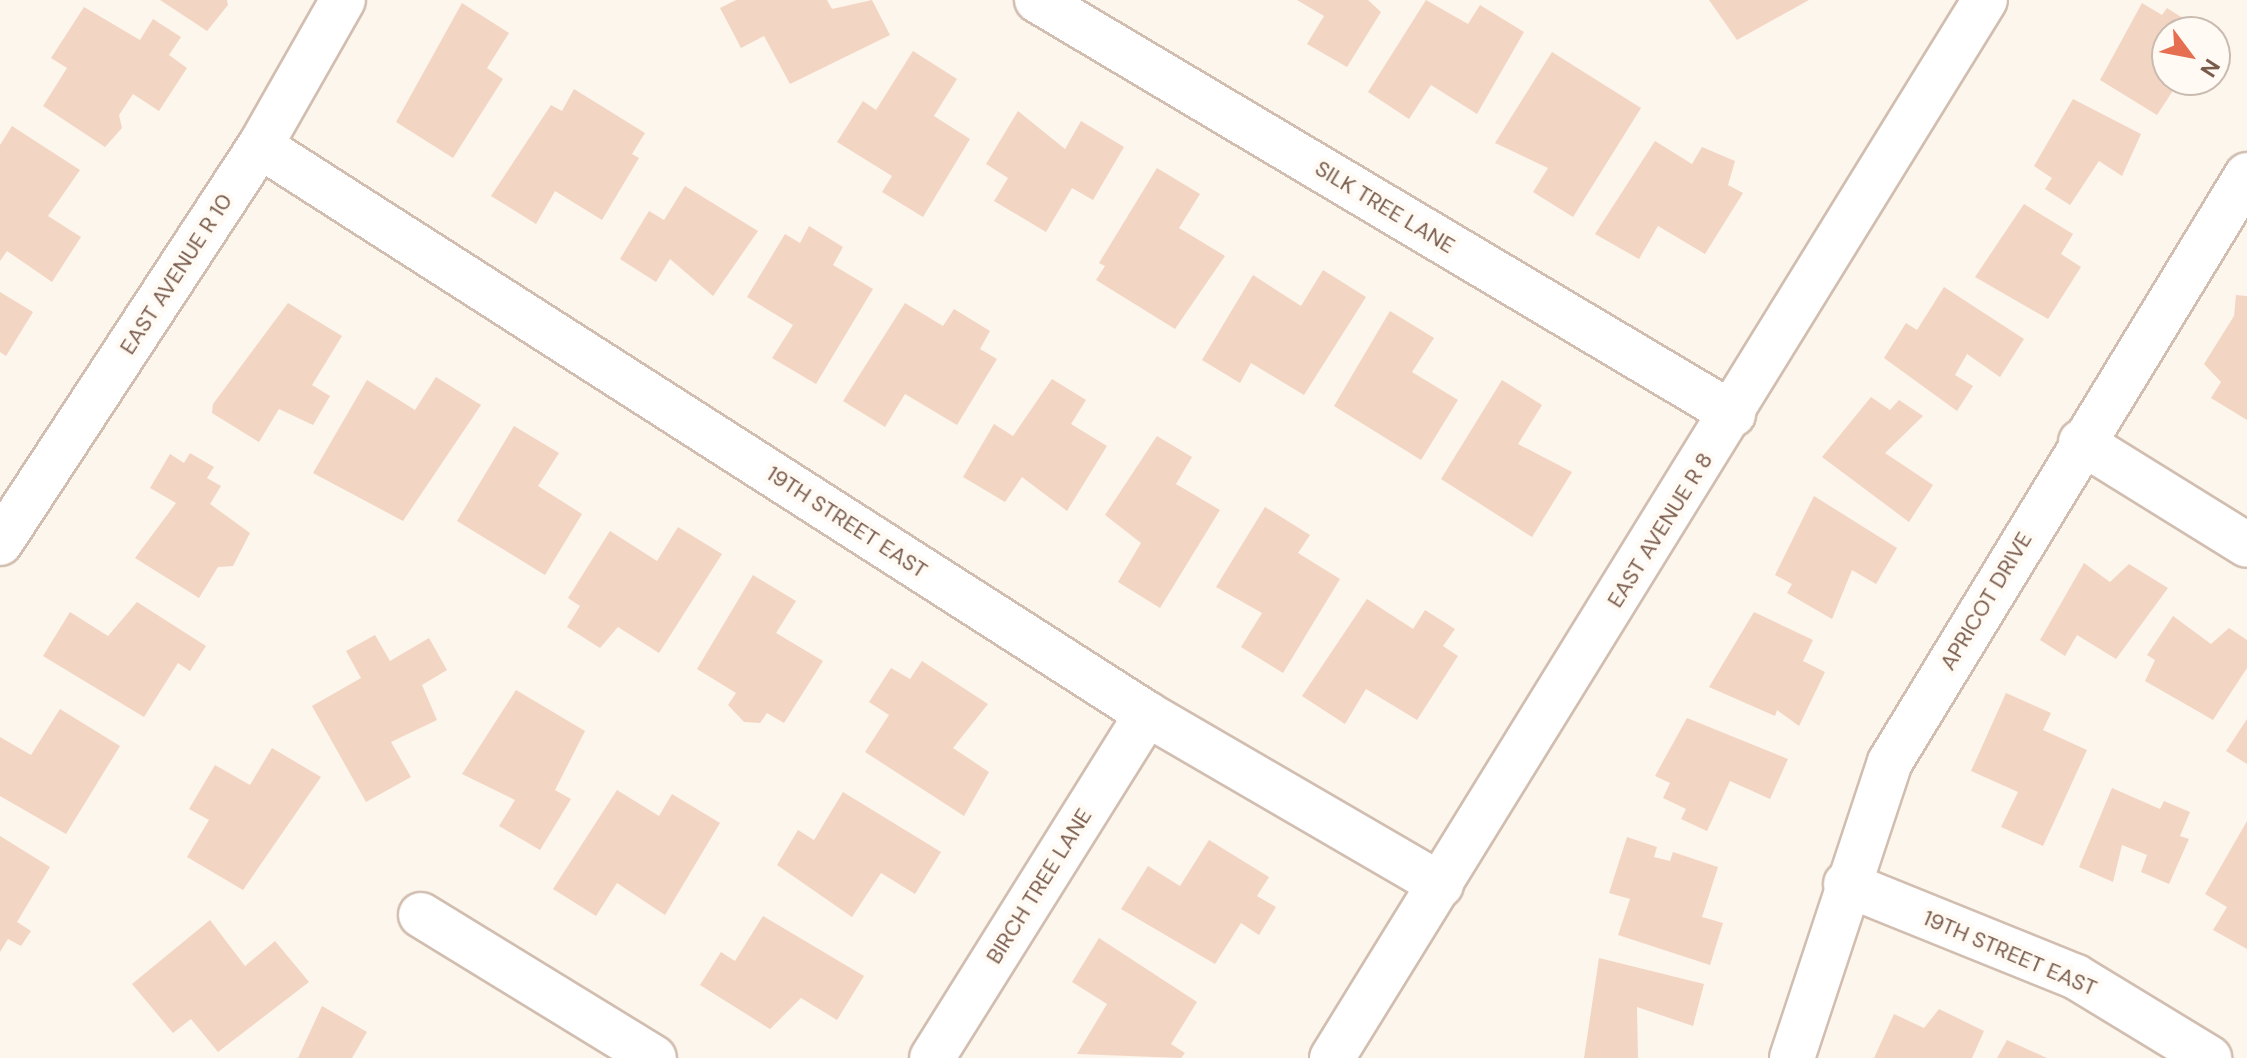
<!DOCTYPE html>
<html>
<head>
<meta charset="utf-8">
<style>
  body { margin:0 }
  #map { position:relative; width:2247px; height:1058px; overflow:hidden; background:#fdf6ec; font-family:"DM Sans",sans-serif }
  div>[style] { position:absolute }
  .building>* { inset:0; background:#f3d5c3 }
  .roads { filter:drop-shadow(2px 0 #d1beb0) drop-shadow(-2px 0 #d1beb0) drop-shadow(0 2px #d1beb0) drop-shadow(0 -2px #d1beb0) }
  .street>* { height:44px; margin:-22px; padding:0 22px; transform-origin:22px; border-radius:22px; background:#fff }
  span { translate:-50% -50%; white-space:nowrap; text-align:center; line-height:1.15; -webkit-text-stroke:8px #fffaf3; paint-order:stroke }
  .street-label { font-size:22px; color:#7a5c4d }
  .north { position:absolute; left:2151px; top:16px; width:80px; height:80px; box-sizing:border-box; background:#fffaf3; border:2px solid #cabbb1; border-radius:50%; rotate:122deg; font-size:22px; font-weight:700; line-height:32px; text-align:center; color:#7a5c4d }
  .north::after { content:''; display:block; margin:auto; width:28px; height:36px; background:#e76f51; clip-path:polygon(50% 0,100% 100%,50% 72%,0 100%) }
</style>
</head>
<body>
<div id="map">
  <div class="building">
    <i style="clip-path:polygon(160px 0,227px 0,228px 5px,207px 31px)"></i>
    <i style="clip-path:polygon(736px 0,827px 0,832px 9px,872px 0,890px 35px,790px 84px,764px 36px,741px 48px,720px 8px)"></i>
    <i style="clip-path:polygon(1297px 0,1368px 0,1381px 12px,1347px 67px,1307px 44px,1324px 16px)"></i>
    <i style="clip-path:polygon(1426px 0,1468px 24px,1480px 5px,1524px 32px,1477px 114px,1431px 85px,1409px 119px,1368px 92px)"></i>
    <i style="clip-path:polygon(1709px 0,1809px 0,1737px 40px)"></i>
    <i style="clip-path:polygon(462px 3px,509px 33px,487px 68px,503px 79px,453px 158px,396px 122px)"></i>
    <i style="clip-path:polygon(2142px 3px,2162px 15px,2167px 8px,2205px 32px,2167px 32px,2167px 80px,2180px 80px,2157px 115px,2100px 80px)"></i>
    <i style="clip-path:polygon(84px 7px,140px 40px,153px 19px,181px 37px,169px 55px,187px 68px,159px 111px,133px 94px,119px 115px,122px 128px,105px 147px,43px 106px,67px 68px,51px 58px)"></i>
    <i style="clip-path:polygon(913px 51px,957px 79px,934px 116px,970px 139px,923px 217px,882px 192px,892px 176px,837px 142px,863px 101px,876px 110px)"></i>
    <i style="clip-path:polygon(1552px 52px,1641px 108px,1573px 217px,1533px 192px,1548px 168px,1495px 143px)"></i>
    <i style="clip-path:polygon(574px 89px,645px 133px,632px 154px,639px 158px,602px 220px,555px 191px,536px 224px,491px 196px,551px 105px,562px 111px)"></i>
    <i style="clip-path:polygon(2073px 99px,2141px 134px,2122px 176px,2099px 161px,2070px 205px,2045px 189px,2052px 178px,2034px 166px)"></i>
    <i style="clip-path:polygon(1018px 111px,1065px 149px,1081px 121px,1124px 147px,1093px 200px,1072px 188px,1046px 232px,994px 201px,1008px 178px,986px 164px)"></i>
    <i style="clip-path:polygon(12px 126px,80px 170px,48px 216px,81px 237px,52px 282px,7px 251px,0 261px,0 145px)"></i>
    <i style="clip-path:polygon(1655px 141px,1692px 164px,1702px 147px,1735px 161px,1728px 185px,1743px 193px,1705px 254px,1658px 226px,1639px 259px,1595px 234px)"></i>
    <i style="clip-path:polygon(1157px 168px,1200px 194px,1179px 228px,1225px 256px,1175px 329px,1096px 280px,1105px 266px,1099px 263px)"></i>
    <i style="clip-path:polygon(685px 186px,758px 231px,713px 296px,670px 259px,656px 282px,620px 259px,649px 211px,664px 220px)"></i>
    <i style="clip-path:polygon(2024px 204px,2073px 234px,2061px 254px,2081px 267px,2048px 319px,1975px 277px)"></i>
    <i style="clip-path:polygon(809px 226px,843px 247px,833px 265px,873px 289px,816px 384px,772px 358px,793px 325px,747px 297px,785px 234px,800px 243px)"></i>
    <i style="clip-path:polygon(1323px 270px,1366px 297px,1304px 395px,1251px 363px,1240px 383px,1202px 360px,1253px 275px,1301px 306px)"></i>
    <i style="clip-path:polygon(1944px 287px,2024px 339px,2000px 377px,1967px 354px,1955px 375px,1973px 386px,1957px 411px,1884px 358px,1906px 323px,1917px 330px)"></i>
    <i style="clip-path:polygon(0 292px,33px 312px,6px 356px,0 352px)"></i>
    <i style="clip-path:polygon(2236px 295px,2247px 296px,2247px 420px,2211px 398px,2221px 382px,2204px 364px,2234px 316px)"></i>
    <i style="clip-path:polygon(288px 303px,342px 336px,312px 385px,330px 396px,313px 425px,279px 409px,259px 442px,212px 413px,213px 404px)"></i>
    <i style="clip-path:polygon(905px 303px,943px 326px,954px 309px,990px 331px,980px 349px,997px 359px,957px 425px,905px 394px,885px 427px,843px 401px)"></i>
    <i style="clip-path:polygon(1390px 311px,1434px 338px,1412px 372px,1458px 400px,1421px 460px,1334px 406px)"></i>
    <i style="clip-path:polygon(436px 377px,481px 405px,403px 521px,313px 473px,367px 380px,415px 410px)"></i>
    <i style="clip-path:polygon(1052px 379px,1086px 400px,1071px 424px,1107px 446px,1067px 511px,1022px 477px,1005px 502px,963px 477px,994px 424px,1013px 436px)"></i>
    <i style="clip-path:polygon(1502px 380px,1542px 405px,1518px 444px,1572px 472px,1532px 537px,1441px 479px)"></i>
    <i style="clip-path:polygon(1871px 397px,1890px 410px,1899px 400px,1923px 416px,1885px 453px,1933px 485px,1909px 522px,1822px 457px)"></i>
    <i style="clip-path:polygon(514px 426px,559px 453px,538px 486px,582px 514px,545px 575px,457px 521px)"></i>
    <i style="clip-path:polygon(1157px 436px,1192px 457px,1176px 484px,1220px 510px,1160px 608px,1118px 582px,1141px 543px,1105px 515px)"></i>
    <i style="clip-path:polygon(190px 453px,214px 467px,207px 478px,221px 486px,210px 504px,250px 533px,233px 566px,218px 567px,199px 598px,135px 558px,176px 503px,150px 488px,170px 454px,184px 463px)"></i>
    <i style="clip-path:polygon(1814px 496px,1897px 548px,1876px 584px,1852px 570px,1832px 619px,1787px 593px,1792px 584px,1775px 575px)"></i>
    <i style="clip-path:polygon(1265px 507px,1310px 535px,1298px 553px,1340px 579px,1283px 673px,1241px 647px,1262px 613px,1216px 587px)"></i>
    <i style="clip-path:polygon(678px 527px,722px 554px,659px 653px,618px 627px,600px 648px,567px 627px,580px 606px,568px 598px,610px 531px,657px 561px)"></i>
    <i style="clip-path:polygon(2084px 563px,2110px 582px,2129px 564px,2168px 588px,2116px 659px,2077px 635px,2065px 656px,2040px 640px)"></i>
    <i style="clip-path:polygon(753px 575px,796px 601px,776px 633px,823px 661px,784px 723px,767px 713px,760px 723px,744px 722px,728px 705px,736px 693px,697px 669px)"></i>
    <i style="clip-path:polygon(1367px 599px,1413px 629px,1425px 610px,1455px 629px,1443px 646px,1458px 656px,1417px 720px,1366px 689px,1345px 724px,1302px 696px)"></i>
    <i style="clip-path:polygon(137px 602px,206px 646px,190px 671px,178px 663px,144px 717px,43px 656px,70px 612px,108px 636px)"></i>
    <i style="clip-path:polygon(1754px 612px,1813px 640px,1803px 661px,1825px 672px,1799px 726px,1777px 710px,1775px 716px,1709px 687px)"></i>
    <i style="clip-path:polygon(2173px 616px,2211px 644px,2229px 628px,2247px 640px,2247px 668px,2213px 720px,2145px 681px,2155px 660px,2147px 655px)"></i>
    <i style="clip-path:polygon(375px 635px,390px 661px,429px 638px,447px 670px,422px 685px,437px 720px,391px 742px,411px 777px,366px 802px,312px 706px,361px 678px,346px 651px)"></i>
    <i style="clip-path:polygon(922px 661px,988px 704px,953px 748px,989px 772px,964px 816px,865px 752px,889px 715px,869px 702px,891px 668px,910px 679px)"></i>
    <i style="clip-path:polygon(516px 690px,585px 731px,555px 790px,571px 799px,540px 850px,499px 826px,515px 800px,462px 774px)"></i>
    <i style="clip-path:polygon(2006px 693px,2051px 713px,2043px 730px,2087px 750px,2043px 846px,2001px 827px,2018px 792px,1971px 771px)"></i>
    <i style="clip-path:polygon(60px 709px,120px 746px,66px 834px,0 796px,0 737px,31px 755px)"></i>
    <i style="clip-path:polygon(1687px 718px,1788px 759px,1770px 799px,1730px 781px,1707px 831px,1681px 819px,1686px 809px,1663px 798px,1670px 783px,1655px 776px)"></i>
    <i style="clip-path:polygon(2247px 719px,2247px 764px,2226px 751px)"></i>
    <i style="clip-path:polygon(272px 748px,321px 777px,243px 890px,187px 857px,209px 820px,189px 809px,215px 765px,250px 785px)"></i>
    <i style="clip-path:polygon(2112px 788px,2160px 809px,2164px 801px,2190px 812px,2180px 836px,2189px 839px,2169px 884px,2141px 872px,2147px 855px,2122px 845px,2113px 882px,2079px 867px)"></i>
    <i style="clip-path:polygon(617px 790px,659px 816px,672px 794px,720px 823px,665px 915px,617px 883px,596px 916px,553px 889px)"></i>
    <i style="clip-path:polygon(843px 792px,941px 852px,915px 894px,881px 873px,852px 917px,777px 865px,798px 830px,814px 840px)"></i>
    <i style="clip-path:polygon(2247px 821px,2247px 949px,2213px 930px,2227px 907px,2205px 894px)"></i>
    <i style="clip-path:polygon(0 836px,50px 867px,17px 922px,31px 931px,21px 946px,8px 939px,0 952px)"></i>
    <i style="clip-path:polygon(1627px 837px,1657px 847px,1654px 857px,1670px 861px,1673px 852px,1718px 867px,1702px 917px,1723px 923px,1710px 965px,1618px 935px,1630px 899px,1609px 893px)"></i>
    <i style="clip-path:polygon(1209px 840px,1269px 877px,1257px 896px,1276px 907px,1259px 935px,1241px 923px,1215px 964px,1121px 909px,1148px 866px,1180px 886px)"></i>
    <i style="clip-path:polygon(763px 916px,864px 976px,837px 1020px,801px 998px,770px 1029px,700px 985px,721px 952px,735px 961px)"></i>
    <i style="clip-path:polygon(210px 920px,245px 966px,275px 941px,309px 982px,218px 1052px,191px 1019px,173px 1033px,132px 984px)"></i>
    <i style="clip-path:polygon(1099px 938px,1197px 1002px,1171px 1044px,1185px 1053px,1181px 1058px,1077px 1054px,1107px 1004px,1072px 982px)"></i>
    <i style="clip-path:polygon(1599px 958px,1704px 984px,1693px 1026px,1637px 1007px,1638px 1058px,1584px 1058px)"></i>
    <i style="clip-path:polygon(322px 1006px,367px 1032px,352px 1058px,298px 1058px)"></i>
    <i style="clip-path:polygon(1939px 1009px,1984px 1031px,1972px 1058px,1874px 1058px,1894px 1014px,1924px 1028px)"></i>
    <i style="clip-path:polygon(2007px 1040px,2047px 1058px,1997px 1058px)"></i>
  </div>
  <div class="roads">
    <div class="street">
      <i style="left:1037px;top:0;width:810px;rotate:30.75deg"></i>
      <i style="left:260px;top:146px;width:1053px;rotate:32.63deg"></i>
      <i style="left:1147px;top:714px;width:340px;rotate:30.2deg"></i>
      <i style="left:2081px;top:442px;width:195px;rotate:31.8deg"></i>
      <i style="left:0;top:543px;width:475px;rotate:-56.8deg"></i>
      <i style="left:260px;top:146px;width:168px;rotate:-60.4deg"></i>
      <i style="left:1846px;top:884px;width:248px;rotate:22deg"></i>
      <i style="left:2076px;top:977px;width:156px;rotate:31.3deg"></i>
      <i style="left:421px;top:915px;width:273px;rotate:31.5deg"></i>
      <i style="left:932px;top:1058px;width:406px;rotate:-58deg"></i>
      <i style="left:1332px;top:1058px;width:1243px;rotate:-58.32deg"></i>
      <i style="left:1792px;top:1058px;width:312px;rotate:-71.7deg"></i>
      <i style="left:1890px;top:762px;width:687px;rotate:-58.69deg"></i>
    </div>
  </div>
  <div class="street-label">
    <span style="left:1385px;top:207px;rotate:31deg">SILK TREE LANE</span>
    <span style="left:176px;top:274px;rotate:-57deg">EAST AVENUE R 10</span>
    <span style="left:847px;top:522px;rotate:33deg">19TH STREET EAST</span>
    <span style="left:1660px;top:530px;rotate:-58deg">EAST AVENUE R 8</span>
    <span style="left:1986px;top:601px;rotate:-59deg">APRICOT DRIVE</span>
    <span style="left:1039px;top:886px;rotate:-58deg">BIRCH TREE LANE</span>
    <span style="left:2010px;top:953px;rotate:23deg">19TH STREET EAST</span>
  </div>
  <div class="north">N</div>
</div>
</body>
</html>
